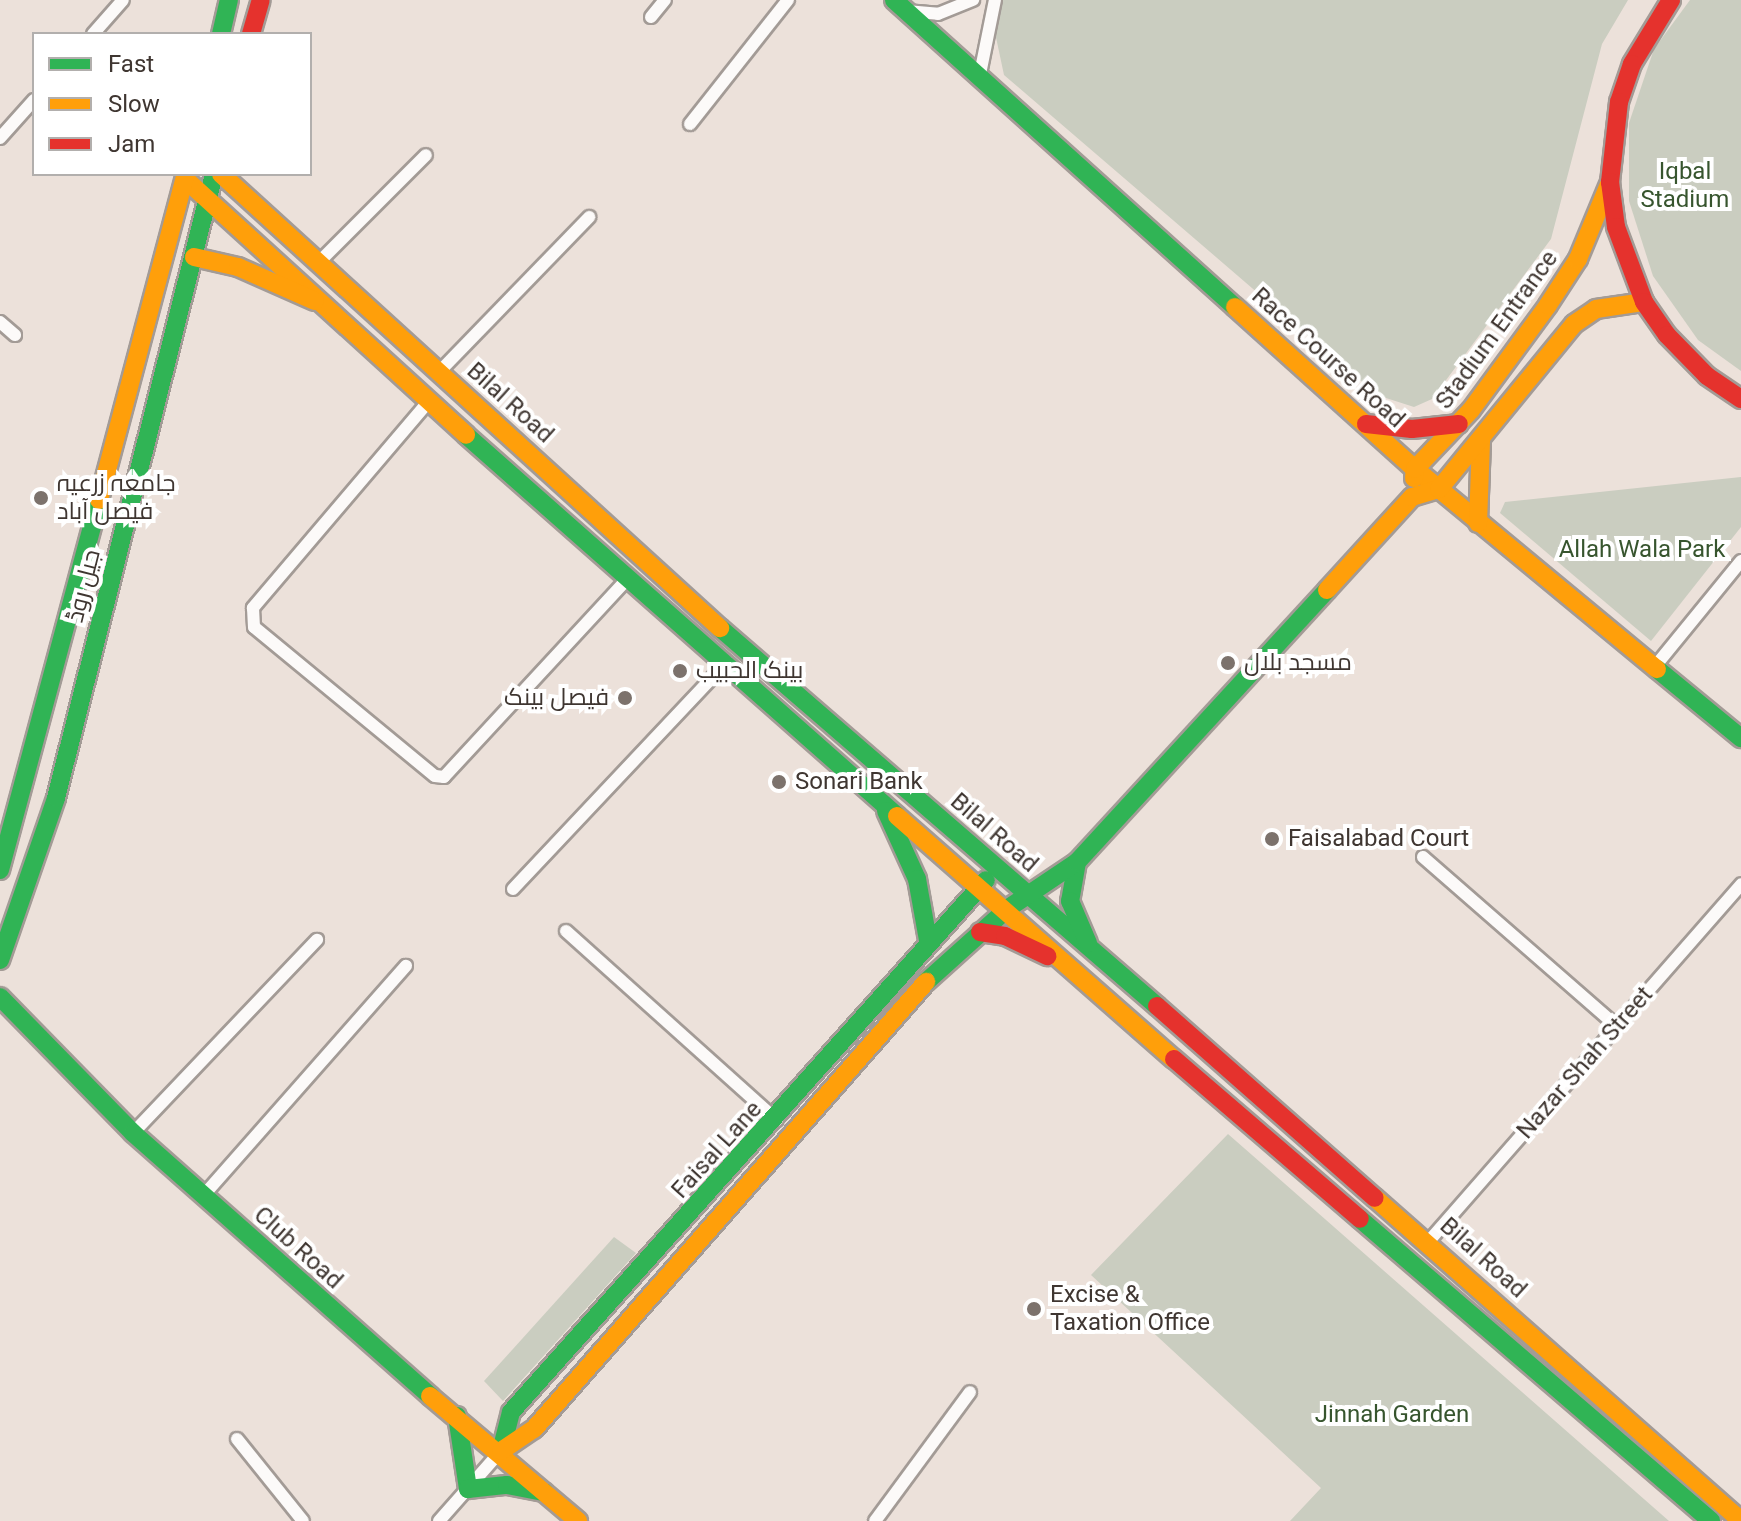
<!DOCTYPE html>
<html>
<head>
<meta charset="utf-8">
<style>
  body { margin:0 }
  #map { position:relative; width:1741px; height:1521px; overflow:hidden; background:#ece1da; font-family:Roboto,Cairo,sans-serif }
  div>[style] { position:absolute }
  .green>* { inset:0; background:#cacdc0 }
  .roads { filter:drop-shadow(2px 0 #a39b96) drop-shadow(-2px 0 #a39b96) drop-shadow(0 2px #a39b96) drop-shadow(0 -2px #a39b96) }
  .street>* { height:12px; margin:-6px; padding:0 6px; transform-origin:6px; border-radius:6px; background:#fcfaf9 }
  .fast>* { height:18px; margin:-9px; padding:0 9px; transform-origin:9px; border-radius:9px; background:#30b455 }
  .slow>* { height:18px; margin:-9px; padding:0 9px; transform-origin:9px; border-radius:9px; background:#ff9f0a }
  .jam>* { height:18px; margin:-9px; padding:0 9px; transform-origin:9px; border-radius:9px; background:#e5322d }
  .dots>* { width:22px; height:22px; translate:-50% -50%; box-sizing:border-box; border:4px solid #fff; border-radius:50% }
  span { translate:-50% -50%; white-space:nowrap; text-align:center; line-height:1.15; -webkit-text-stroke:8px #fff; paint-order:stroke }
  .park-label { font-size:24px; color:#37552e }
  .street-label { font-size:24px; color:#3f3631 }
  .poi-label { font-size:24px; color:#3f3631 }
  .left { translate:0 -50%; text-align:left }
  .right { translate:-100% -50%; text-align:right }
  .legend { position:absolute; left:32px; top:32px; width:280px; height:144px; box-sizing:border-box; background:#fff; border:2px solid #b2afad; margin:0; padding:10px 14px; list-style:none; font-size:24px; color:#3f3631 }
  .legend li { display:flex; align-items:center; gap:16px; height:40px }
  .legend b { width:40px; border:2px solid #b2afad }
</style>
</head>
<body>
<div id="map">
  <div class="green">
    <i style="clip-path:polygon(1000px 0,1628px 0,1602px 44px,1551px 239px,1432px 399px,1414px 407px,1386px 398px,1358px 379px,1004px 75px,994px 28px)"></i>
    <i style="clip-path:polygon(1690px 0,1741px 0,1741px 371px,1698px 340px,1653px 276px,1629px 201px,1629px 123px,1654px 49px)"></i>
    <i style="clip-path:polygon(1741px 477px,1741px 527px,1651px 641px,1500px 513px,1505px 502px)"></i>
    <i style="clip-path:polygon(1228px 1134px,1669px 1521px,1290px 1521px,1321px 1488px,1091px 1275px)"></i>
    <i style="clip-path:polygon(614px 1237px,636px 1253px,503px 1401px,484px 1381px)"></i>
  </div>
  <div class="roads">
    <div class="street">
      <i style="left:906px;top:11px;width:32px;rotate:5deg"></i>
      <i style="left:938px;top:14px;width:38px;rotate:-22deg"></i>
      <i style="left:651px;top:17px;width:22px;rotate:-51deg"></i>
      <i style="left:93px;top:34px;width:45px;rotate:-48.6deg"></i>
      <i style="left:979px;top:79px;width:81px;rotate:-78.6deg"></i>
      <i style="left:690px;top:124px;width:158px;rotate:-51.7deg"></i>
      <i style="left:0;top:138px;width:51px;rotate:-48.2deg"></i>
      <i style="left:319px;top:262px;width:151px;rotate:-45deg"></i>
      <i style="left:0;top:322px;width:20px;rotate:41deg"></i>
      <i style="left:439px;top:372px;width:216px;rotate:-45.9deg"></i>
      <i style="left:429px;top:401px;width:272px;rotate:130.4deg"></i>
      <i style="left:253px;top:608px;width:19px;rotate:87deg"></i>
      <i style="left:254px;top:627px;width:234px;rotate:39.5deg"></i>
      <i style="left:435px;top:776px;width:9px;rotate:6deg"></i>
      <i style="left:444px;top:777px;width:272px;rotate:-47.2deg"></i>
      <i style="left:1657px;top:664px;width:133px;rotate:-50.8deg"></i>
      <i style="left:1423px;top:857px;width:257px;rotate:41.1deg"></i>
      <i style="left:513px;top:889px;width:312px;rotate:-46.7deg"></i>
      <i style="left:566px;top:931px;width:283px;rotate:41.9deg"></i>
      <i style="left:133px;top:1133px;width:267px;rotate:-46.4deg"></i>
      <i style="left:203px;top:1196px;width:307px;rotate:-48.6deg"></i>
      <i style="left:1429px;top:1241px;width:474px;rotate:-48.8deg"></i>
      <i style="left:237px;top:1439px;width:105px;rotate:51.2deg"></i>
      <i style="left:439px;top:1521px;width:94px;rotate:-48.5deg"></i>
      <i style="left:875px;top:1521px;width:160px;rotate:-53.6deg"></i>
    </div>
    <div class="fast">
      <i style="left:894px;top:0;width:459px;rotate:42deg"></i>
      <i style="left:221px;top:34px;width:35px;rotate:-77deg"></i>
      <i style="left:466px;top:435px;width:575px;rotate:41.48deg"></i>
      <i style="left:720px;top:628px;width:578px;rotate:40.86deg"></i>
      <i style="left:1657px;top:669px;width:109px;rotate:39.4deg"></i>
      <i style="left:886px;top:811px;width:75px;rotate:65.5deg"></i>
      <i style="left:917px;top:879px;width:62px;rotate:79.8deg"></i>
      <i style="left:1077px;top:862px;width:40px;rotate:100deg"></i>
      <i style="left:1070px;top:901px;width:46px;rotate:66.8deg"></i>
      <i style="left:0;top:870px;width:383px;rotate:-75deg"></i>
      <i style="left:0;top:960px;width:171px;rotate:-70.9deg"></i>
      <i style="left:56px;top:798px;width:644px;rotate:-75.79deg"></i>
      <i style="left:926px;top:982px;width:109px;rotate:-42deg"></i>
      <i style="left:1007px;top:909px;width:84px;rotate:-33.9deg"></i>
      <i style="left:1077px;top:862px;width:369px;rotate:-47.4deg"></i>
      <i style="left:0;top:997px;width:190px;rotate:45.6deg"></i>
      <i style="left:133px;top:1133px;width:397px;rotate:41.5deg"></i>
      <i style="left:1360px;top:1219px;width:463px;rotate:40.7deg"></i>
      <i style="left:457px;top:1416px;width:74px;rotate:81.4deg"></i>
      <i style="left:468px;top:1489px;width:39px;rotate:-6deg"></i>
      <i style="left:507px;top:1485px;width:38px;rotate:11deg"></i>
      <i style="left:501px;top:1451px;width:40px;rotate:-75.6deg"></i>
      <i style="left:511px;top:1412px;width:713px;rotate:-48.24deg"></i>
    </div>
    <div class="slow">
      <i style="left:221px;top:174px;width:675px;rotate:42.3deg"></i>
      <i style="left:185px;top:179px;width:380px;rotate:42.3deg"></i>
      <i style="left:194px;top:257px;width:45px;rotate:12.8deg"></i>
      <i style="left:238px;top:267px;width:84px;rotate:23.8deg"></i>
      <i style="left:1235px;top:307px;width:242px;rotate:42deg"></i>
      <i style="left:1415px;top:469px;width:314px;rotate:39.6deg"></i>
      <i style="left:1414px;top:478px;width:9px;rotate:-84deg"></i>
      <i style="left:1415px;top:469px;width:81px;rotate:-46.5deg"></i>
      <i style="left:1471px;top:410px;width:130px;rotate:-53.7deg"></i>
      <i style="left:1548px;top:305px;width:55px;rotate:-56.9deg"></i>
      <i style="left:1578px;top:259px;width:83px;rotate:-67.4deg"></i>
      <i style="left:99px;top:500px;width:337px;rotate:-75.1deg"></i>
      <i style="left:1478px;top:523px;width:83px;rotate:-87.9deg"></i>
      <i style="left:1327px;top:590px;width:126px;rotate:-47.6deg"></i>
      <i style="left:1412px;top:497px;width:28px;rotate:-17deg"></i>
      <i style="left:1439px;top:489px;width:213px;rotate:-50.7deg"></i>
      <i style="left:1574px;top:324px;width:27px;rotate:-34deg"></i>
      <i style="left:1596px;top:309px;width:49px;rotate:-8.3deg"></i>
      <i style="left:897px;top:816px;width:368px;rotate:41.3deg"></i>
      <i style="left:1375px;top:1198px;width:488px;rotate:41.4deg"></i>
      <i style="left:430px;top:1396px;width:194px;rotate:40.2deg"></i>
      <i style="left:501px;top:1451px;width:40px;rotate:-34deg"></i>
      <i style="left:534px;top:1429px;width:595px;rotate:-48.75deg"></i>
    </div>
    <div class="jam">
      <i style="left:1671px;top:0;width:75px;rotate:121.4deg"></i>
      <i style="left:1632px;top:64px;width:40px;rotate:108.9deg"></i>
      <i style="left:1619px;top:102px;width:81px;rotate:96.4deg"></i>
      <i style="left:1610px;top:182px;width:45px;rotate:82.4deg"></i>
      <i style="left:1616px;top:227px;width:80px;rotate:69.5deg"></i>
      <i style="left:1644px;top:302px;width:40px;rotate:55.1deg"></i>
      <i style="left:1667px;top:335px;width:57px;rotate:45.7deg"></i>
      <i style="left:1707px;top:376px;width:41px;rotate:34.1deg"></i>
      <i style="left:251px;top:34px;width:35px;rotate:-74deg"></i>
      <i style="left:1366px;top:424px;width:46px;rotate:6.2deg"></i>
      <i style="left:1412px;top:429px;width:47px;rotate:-6.1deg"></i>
      <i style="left:980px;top:932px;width:25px;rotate:9deg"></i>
      <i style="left:1005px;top:936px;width:47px;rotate:25.5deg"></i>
      <i style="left:1157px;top:1006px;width:290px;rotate:41.4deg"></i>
      <i style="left:1174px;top:1059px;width:245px;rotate:40.7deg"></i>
    </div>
  </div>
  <div class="dots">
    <i style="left:41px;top:498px;background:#7c726c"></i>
    <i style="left:1228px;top:663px;background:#7c726c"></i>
    <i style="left:680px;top:671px;background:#7c726c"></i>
    <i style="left:625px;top:698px;background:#7c726c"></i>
    <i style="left:779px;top:782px;background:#7c726c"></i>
    <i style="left:1272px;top:839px;background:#7c726c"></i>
    <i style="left:1034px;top:1309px;background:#7c726c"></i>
  </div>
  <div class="park-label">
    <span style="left:1685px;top:186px">Iqbal<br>Stadium</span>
    <span style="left:1642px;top:550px">Allah Wala Park</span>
    <span style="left:1392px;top:1415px">Jinnah Garden</span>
  </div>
  <div class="street-label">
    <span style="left:1497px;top:330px;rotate:-54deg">Stadium Entrance</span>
    <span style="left:1328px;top:358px;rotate:42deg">Race Course Road</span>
    <span style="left:510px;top:403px;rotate:42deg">Bilal Road</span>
    <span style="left:84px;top:586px;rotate:-76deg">جیل روڈ</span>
    <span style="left:994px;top:833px;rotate:41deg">Bilal Road</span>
    <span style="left:1585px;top:1063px;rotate:-49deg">Nazar Shah Street</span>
    <span style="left:717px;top:1150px;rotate:-48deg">Faisal Lane</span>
    <span style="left:298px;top:1248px;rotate:42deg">Club Road</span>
    <span style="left:1483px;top:1258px;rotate:42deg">Bilal Road</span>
  </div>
  <div class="poi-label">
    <span class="left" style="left:57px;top:498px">جامعہ زرعیہ<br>فیصل آباد</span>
    <span class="left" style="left:1244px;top:663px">مسجد بلال</span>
    <span class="left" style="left:696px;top:671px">بينک الحبيب</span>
    <span class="right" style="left:609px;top:698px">فیصل بینک</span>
    <span class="left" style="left:795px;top:782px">Sonari Bank</span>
    <span class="left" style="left:1288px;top:839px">Faisalabad Court</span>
    <span class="left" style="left:1050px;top:1309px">Excise &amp;<br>Taxation Office</span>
  </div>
  <ul class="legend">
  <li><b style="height:10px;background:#30b455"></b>Fast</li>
  <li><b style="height:10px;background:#ff9f0a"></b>Slow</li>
  <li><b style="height:10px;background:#e5322d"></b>Jam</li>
  </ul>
</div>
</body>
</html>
